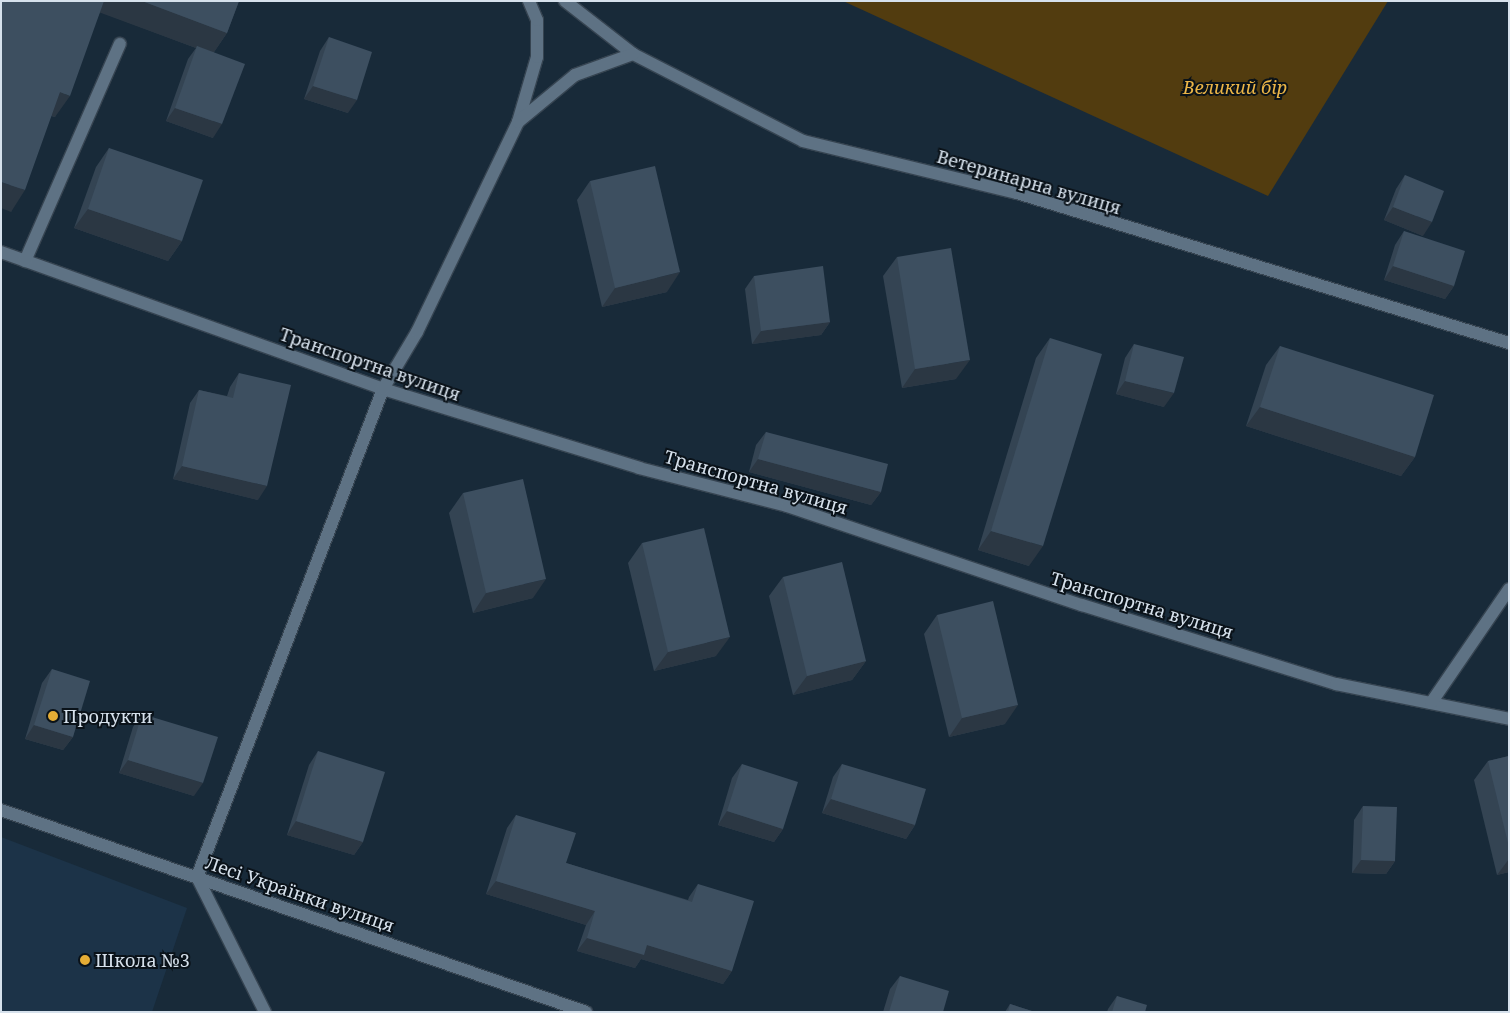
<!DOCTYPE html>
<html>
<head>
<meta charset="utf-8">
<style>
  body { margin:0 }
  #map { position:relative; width:1510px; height:1013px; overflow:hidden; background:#182a39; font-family:"Noto Serif",serif }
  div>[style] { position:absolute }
  .built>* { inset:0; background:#1c3348 }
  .green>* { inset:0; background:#523c0f }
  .roads { filter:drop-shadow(1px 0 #364451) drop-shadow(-1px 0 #364451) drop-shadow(0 1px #364451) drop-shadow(0 -1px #364451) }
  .minor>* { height:12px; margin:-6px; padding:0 6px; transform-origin:6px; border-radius:6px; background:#5e7284 }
  .tertiary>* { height:12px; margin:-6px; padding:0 6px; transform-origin:6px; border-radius:6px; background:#5e7284 }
  .wall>* { inset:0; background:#344453 }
  .shaded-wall>* { inset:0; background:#2b3743 }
  .building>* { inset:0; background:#3d4f60 }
  .dots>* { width:14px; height:14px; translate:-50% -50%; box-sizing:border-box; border:2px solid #0a1219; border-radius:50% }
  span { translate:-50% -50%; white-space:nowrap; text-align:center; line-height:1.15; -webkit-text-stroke:4px #0a1219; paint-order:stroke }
  .park-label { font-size:18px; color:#ebb547; font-style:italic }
  .street-label { font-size:18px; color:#d6e1ec }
  .poi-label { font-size:18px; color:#d6e1ec }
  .left { translate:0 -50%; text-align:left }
  .frame { position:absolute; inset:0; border:2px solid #d6e1ec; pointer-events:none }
</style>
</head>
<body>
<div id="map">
  <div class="built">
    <i style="clip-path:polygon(1px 837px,187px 908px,152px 1012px,1px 1012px)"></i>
  </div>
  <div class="green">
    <i style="clip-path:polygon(843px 1px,1388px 1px,1268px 196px)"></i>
  </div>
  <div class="roads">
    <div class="minor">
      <i style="left:565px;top:1px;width:86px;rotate:37.9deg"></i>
      <i style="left:633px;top:54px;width:191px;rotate:27.1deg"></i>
      <i style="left:803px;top:141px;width:220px;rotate:13.7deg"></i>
      <i style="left:1017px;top:193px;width:514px;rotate:16.96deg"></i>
      <i style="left:518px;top:122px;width:68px;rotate:-73.7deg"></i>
      <i style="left:537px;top:57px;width:37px;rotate:-90deg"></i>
      <i style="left:537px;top:20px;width:21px;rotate:-113deg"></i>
      <i style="left:1px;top:252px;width:406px;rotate:19.7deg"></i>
      <i style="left:383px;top:389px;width:268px;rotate:17.1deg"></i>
      <i style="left:639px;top:468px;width:153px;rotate:14.4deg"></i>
      <i style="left:787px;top:506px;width:311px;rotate:18.6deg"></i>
      <i style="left:1082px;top:605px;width:266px;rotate:17.3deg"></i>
      <i style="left:1336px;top:684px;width:177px;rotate:11.4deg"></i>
      <i style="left:25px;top:261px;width:237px;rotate:-66.4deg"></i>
      <i style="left:1431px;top:703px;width:138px;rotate:-55.6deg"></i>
      <i style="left:265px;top:1012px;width:151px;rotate:-116.7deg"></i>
      <i style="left:197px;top:877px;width:522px;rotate:-69.14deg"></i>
      <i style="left:383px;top:389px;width:66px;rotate:-59.2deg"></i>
      <i style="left:417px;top:332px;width:233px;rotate:-64.3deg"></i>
      <i style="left:518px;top:122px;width:74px;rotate:-39.5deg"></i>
      <i style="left:575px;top:75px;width:62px;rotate:-19.9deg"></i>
    </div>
    <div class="tertiary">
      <i style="left:1px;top:810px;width:619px;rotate:19.05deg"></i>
    </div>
  </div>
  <div class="wall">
    <i style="clip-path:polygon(1px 1px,239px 1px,227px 33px,214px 52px,213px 138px,166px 121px,188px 59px,196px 48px,100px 12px,55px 117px,51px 116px,11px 212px)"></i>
    <i style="clip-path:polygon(329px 37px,348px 113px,304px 99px,320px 51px)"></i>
    <i style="clip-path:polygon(109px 148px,182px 241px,168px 261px,74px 228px,96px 167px)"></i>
    <i style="clip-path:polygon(1405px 175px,1423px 236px,1384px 220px,1396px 189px)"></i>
    <i style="clip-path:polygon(590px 181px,667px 292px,602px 307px,577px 200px)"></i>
    <i style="clip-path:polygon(1404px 231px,1454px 286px,1445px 299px,1384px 280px,1395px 245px)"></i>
    <i style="clip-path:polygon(897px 257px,956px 379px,902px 388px,883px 276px)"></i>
    <i style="clip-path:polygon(754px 276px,830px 322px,821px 335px,752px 344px,745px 289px)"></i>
    <i style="clip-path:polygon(1050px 338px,1029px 566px,978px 550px,1036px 358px)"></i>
    <i style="clip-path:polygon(1134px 344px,1164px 407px,1116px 394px,1125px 358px)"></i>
    <i style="clip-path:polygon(1280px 346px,1415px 457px,1401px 476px,1246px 426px,1266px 365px)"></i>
    <i style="clip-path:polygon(239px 373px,258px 500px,173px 479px,190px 403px,199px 390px,227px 396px,230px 387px)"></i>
    <i style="clip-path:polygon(766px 432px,881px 492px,871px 505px,749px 472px,756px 445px)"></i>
    <i style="clip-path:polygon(463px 493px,533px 598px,473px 613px,449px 513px)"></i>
    <i style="clip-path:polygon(642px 543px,716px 656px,654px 671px,628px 563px)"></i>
    <i style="clip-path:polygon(783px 577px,866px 661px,852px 680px,793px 695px,769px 596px)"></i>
    <i style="clip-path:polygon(937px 615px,1005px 724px,949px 737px,924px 634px)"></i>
    <i style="clip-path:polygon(52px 669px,73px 737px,63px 750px,25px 739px,42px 683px)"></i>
    <i style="clip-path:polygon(142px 714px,194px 796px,119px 773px,133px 727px)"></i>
    <i style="clip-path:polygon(318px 751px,363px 842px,354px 855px,287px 835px,309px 765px)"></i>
    <i style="clip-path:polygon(1509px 756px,1509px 872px,1497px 875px,1474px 780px,1488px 761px)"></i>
    <i style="clip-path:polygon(742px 764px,783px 829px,774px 842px,718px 825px,732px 778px)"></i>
    <i style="clip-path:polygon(842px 764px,915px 825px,906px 839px,822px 813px,833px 777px)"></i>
    <i style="clip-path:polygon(1363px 806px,1395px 861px,1386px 874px,1352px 873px,1354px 820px)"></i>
    <i style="clip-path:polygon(516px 815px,566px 863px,688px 900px,689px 897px,698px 884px,732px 971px,723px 984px,641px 959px,635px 968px,577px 951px,586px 925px,486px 894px,507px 828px)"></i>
    <i style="clip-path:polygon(900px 976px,943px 1012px,883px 1012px,890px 989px)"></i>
    <i style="clip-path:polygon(1117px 996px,1145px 1012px,1107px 1012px,1108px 1009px)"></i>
    <i style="clip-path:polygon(1010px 1004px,1035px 1012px,1005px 1012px)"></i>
  </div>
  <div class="shaded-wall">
    <i style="clip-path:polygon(99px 1px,142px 1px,227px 33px,212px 55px,197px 46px,196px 48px,93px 10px)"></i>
    <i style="clip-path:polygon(313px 86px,357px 100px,348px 113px,304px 99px)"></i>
    <i style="clip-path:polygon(60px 92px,70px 96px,55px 117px,45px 113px)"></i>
    <i style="clip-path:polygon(175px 108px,222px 124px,213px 138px,166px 121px)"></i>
    <i style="clip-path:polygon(1px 182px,25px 190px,11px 212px,1px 208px)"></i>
    <i style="clip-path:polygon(1393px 207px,1432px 222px,1423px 236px,1384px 220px)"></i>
    <i style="clip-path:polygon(88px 209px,182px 241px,168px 261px,74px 228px)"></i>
    <i style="clip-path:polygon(1393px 266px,1454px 286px,1445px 299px,1384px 280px)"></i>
    <i style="clip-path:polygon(680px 272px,667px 292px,602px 307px,615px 288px)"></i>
    <i style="clip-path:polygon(830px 322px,821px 335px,752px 344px,761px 331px)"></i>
    <i style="clip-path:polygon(970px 360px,956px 379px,902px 388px,915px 369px)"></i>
    <i style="clip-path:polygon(1125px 381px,1174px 393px,1164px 407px,1116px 394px)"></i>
    <i style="clip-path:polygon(1260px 407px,1415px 457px,1401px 476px,1246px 426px)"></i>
    <i style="clip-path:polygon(758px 459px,881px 492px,871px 505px,749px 472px)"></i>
    <i style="clip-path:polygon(182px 466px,267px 486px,258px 500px,173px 479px)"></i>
    <i style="clip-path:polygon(991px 531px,1043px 546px,1029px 566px,978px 550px)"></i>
    <i style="clip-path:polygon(546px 579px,533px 598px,473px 613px,486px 593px)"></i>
    <i style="clip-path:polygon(730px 637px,716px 656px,654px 671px,668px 652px)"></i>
    <i style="clip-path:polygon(866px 661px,852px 680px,793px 695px,807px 676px)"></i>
    <i style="clip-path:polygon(1018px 705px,1005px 724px,949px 737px,962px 718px)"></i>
    <i style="clip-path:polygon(34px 725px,73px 737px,63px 750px,25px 739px)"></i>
    <i style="clip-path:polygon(128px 760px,203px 783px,194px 796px,119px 773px)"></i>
    <i style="clip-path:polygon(831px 799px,915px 825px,906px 839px,822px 813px)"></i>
    <i style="clip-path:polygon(727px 811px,783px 829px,774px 842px,718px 825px)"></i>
    <i style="clip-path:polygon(296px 821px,363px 842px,354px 855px,287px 835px)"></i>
    <i style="clip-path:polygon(1509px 859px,1509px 872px,1497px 875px)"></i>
    <i style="clip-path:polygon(1361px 860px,1395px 861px,1386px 874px,1352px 873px)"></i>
    <i style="clip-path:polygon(496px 881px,595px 911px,586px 925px,486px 894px)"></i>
    <i style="clip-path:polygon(587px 938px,647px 945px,732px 971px,723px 984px,641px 959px,635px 968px,577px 951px)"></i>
  </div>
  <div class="building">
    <i style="clip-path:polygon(1px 1px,104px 1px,70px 96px,60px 92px,25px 190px,1px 182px)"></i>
    <i style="clip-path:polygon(142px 1px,239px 1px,227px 33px)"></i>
    <i style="clip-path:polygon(329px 37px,372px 52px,357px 100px,313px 86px)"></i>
    <i style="clip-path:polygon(197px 46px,245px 64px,222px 124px,175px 108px)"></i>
    <i style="clip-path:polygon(109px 148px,203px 180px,182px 241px,88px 209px)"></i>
    <i style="clip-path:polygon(655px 166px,680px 272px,615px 288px,590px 181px)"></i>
    <i style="clip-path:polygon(1405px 175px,1444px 191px,1432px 222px,1393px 207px)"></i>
    <i style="clip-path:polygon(1404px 231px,1465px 251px,1454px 286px,1393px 266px)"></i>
    <i style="clip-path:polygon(951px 248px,970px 360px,915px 369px,897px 257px)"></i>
    <i style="clip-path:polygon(823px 266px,830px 322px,761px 331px,754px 276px)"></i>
    <i style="clip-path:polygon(1050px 338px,1102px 354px,1043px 546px,991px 531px)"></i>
    <i style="clip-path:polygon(1134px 344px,1184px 357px,1174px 393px,1125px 381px)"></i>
    <i style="clip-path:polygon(1280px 346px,1434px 395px,1415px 457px,1260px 407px)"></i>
    <i style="clip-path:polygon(239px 373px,291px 385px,267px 486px,182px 466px,199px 390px,233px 398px)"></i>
    <i style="clip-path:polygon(766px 432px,888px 464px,881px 492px,758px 459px)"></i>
    <i style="clip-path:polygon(523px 479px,546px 579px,486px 593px,463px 493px)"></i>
    <i style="clip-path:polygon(704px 528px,730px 637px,668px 652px,642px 543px)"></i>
    <i style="clip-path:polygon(842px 562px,866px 661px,807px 676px,783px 577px)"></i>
    <i style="clip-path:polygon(993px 601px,1018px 705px,962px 718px,937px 615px)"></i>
    <i style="clip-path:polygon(52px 669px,90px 681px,73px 737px,34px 725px)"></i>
    <i style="clip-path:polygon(142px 714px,218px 737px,203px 783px,128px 760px)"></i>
    <i style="clip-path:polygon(318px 751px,385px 772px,363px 842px,296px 821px)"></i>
    <i style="clip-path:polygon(1509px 756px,1509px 847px,1488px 761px)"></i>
    <i style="clip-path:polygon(742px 764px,798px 782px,783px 829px,727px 811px)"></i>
    <i style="clip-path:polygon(842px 764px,926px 789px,915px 825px,831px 799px)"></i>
    <i style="clip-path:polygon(1363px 806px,1397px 807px,1395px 861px,1361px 860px)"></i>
    <i style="clip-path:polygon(516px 815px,576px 833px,566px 863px,692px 902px,698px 884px,754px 901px,732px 971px,647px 945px,644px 955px,587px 938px,595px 911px,496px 881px)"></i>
    <i style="clip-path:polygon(900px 976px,949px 991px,943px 1012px,889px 1012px)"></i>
    <i style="clip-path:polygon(1117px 996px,1147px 1005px,1145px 1012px,1112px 1012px)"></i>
    <i style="clip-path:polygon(1010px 1004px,1035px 1012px,1008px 1012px)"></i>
  </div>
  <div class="dots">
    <i style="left:53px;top:716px;background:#e5ad35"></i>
    <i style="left:85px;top:960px;background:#e5ad35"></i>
  </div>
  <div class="park-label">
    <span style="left:1235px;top:87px">Великий бір</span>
  </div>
  <div class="street-label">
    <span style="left:1029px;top:182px;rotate:16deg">Ветеринарна вулиця</span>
    <span style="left:370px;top:364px;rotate:19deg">Транспортна вулиця</span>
    <span style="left:756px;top:482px;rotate:16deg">Транспортна вулиця</span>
    <span style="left:1142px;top:605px;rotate:17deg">Транспортна вулиця</span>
    <span style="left:300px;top:894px;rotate:19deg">Лесі Українки вулиця</span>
  </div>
  <div class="poi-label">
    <span class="left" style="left:63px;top:716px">Продукти</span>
    <span class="left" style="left:95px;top:960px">Школа №3</span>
  </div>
  <div class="frame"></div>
</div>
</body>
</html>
